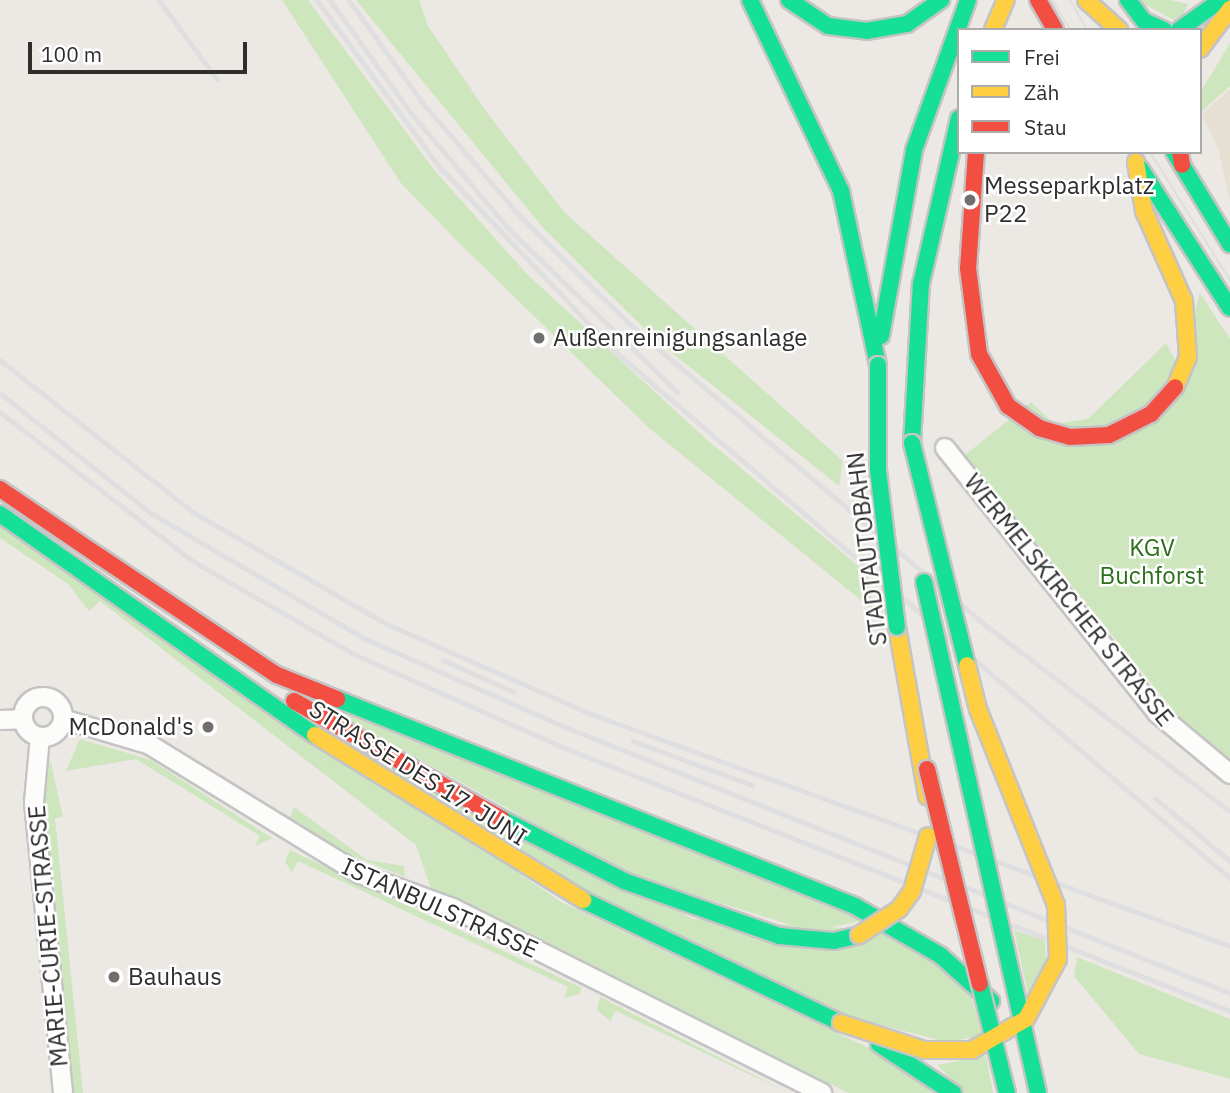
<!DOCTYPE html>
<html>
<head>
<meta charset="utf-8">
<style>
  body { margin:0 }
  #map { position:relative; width:1230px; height:1093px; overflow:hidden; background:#ece8e4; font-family:"IBM Plex Sans",sans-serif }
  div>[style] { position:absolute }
  .education>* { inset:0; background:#e6e0d3 }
  .green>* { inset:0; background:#cee6be }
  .roads { filter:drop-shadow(2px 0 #c5c4c5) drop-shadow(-2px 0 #c5c4c5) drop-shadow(0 2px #c5c4c5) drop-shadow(0 -2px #c5c4c5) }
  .street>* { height:18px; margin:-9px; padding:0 9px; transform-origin:9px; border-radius:9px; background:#fcfcfb }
  .street>.ring { margin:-9px; padding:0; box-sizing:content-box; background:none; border:18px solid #fcfcfb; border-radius:50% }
  .fast>* { height:16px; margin:-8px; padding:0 8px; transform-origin:8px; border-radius:8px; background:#16e098 }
  .slow>* { height:16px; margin:-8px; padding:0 8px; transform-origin:8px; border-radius:8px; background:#ffcf43 }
  .jam>* { height:16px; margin:-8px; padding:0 8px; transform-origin:8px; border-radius:8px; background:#f24e42 }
  .tram>* { height:2px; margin:-1px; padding:0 1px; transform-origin:1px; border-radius:1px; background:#dfdfe1 }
  .rail>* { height:4.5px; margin:-2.25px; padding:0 2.25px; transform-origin:2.25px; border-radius:2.25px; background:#dfdfe1 }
  .bridges { filter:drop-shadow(2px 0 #c6c5c4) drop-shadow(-2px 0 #c6c5c4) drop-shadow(0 2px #c6c5c4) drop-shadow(0 -2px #c6c5c4) }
  .fast-bridge>* { height:16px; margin:-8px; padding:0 8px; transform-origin:8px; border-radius:8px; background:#16e098 }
  .slow-bridge>* { height:16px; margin:-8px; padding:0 8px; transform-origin:8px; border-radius:8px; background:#ffcf43 }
  .jam-bridge>* { height:16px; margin:-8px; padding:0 8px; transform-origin:8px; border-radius:8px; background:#f24e42 }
  .dots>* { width:19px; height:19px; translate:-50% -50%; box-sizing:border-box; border:4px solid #fff; border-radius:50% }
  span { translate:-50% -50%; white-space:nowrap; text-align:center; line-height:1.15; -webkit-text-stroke:5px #fff; paint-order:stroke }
  .poi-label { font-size:24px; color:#2e2e2e }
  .left { translate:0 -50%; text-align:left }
  .right { translate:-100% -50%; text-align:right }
  .park-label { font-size:24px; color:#2c6e1b }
  .street-label { font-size:24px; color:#2e2e2e }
  .legend { position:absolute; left:957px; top:28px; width:245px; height:126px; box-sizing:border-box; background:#fff; border:2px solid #ababab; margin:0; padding:9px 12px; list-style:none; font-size:21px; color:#2e2e2e }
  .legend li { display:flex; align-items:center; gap:14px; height:35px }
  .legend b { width:35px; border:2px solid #ababab }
  .scale { position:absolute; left:28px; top:42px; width:219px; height:32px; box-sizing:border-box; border:4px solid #2e2e2e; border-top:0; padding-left:9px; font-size:21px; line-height:24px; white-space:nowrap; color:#2e2e2e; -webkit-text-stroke:5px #fff; paint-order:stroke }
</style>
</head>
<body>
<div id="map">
  <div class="education">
    <i style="clip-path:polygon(1230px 89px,1230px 201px,1218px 148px,1202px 114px)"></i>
  </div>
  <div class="green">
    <i style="clip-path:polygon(282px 0,308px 0,435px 171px,527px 274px,706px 439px,867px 573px,873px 610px,649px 428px,457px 241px,400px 182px)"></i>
    <i style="clip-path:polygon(356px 0,419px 0,428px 26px,488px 114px,565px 213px,843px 461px,839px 486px,657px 341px,545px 230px)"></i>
    <i style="clip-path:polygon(1137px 0,1170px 0,1188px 4px,1179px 23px)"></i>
    <i style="clip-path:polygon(1230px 43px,1230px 86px,1200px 113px,1200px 93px)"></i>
    <i style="clip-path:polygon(1200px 293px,1230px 339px,1230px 761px,1200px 743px,965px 455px,1031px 402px,1054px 424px,1088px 419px,1166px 343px,1176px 362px,1167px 411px)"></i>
    <i style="clip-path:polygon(0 525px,563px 903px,884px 1055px,937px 1093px,849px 1093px,432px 892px,416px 845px,100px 601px,89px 611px,68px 584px,0 538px)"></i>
    <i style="clip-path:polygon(176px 626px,274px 694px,693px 919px,890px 931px,969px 988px,982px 1036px,946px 1042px,839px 1014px,574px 885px,271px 699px)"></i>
    <i style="clip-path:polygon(318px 703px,866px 920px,811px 931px,626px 874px)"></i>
    <i style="clip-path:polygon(80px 739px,151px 760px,272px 838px,255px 846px,260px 836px,136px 759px,66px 771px)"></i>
    <i style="clip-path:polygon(50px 759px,63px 817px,55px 818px,83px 1093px,72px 1093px,42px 813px)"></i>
    <i style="clip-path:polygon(271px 805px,290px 817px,294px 807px,367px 860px,404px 866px,405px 877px,336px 849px)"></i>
    <i style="clip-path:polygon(290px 850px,582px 988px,579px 994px,564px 998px,568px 987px,298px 861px,292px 872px,285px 862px)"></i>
    <i style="clip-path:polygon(1014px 930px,1045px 941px,1046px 958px,1029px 999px)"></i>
    <i style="clip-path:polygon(1077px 957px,1230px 1019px,1230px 1079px,1139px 1054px,1074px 976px)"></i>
    <i style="clip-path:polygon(600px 997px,789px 1093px,616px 1011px,610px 1021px,597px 1010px)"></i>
    <i style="clip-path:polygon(986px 1056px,993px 1093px,965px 1093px,937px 1065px)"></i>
  </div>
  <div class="roads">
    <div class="street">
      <i style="left:945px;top:448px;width:339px;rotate:51.3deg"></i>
      <i style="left:1157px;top:713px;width:95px;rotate:39.9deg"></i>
      <i class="ring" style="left:23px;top:697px;width:22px;height:22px"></i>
      <i style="left:63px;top:719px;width:91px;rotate:16.6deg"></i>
      <i style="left:150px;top:745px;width:246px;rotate:31.6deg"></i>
      <i style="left:360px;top:874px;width:99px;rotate:20.1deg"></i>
      <i style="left:453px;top:908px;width:413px;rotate:26.6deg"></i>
      <i style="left:0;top:720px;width:23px;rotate:-2deg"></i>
      <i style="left:40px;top:737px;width:65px;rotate:95.3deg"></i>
      <i style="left:34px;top:802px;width:292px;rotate:84.3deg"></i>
    </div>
    <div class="fast">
      <i style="left:750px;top:0;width:212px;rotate:64.5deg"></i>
      <i style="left:841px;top:191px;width:178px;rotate:78deg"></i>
      <i style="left:789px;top:0;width:47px;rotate:33.7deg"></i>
      <i style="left:828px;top:26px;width:38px;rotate:7deg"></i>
      <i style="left:866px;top:31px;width:42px;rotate:-9.7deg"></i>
      <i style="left:907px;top:24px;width:42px;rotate:-35.2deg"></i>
      <i style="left:1128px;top:0;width:26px;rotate:53deg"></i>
      <i style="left:1144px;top:21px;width:22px;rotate:24deg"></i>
      <i style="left:1179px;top:30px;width:52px;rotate:-35.5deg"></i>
      <i style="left:1174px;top:152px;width:108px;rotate:58.7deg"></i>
      <i style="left:1140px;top:168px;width:166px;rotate:57.3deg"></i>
      <i style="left:881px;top:336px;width:189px;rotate:-79.9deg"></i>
      <i style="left:914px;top:150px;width:159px;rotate:-70.2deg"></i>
      <i style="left:912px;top:443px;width:159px;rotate:-86.8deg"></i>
      <i style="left:921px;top:284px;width:170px;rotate:-77.1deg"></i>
      <i style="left:0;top:514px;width:385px;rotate:35.1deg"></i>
      <i style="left:337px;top:699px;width:558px;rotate:21.78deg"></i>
      <i style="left:855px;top:906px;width:98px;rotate:30deg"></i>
      <i style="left:940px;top:955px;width:69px;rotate:42deg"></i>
      <i style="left:502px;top:819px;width:137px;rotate:26.9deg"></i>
      <i style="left:624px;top:881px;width:164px;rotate:19.5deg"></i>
      <i style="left:779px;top:936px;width:55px;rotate:5.2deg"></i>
      <i style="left:834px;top:941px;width:26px;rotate:-13deg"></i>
      <i style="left:583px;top:900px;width:286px;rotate:25.5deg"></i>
      <i style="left:879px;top:1044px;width:89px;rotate:33.5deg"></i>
    </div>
    <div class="slow">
      <i style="left:1086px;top:0;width:45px;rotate:42.3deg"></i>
      <i style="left:993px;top:30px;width:33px;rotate:-67deg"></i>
      <i style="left:1200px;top:49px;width:50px;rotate:-53.1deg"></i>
      <i style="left:1136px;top:162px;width:50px;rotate:80.7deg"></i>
      <i style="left:1144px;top:211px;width:98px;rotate:66deg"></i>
      <i style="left:1184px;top:301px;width:56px;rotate:85.9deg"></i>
      <i style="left:1188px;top:357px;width:33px;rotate:113deg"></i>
      <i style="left:897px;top:627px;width:172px;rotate:79.9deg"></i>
      <i style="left:315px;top:735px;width:315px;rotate:31.6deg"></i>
    </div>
    <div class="jam">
      <i style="left:1038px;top:0;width:34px;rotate:60deg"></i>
      <i style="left:976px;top:152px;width:116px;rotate:93.9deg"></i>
      <i style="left:968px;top:268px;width:87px;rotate:82.7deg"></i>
      <i style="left:979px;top:354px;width:60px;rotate:60.9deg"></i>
      <i style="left:1008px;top:406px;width:38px;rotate:35deg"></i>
      <i style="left:1039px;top:428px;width:32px;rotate:16deg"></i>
      <i style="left:1070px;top:437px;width:39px;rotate:-3deg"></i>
      <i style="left:1109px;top:435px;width:47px;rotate:-26.6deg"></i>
      <i style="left:1151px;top:414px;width:36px;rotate:-48deg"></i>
      <i style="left:1180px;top:152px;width:13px;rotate:81deg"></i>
      <i style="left:0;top:489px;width:120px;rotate:34.1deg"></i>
      <i style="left:99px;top:556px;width:214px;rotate:33.8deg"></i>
      <i style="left:277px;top:675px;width:65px;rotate:21.8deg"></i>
      <i style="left:294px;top:701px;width:239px;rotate:29.6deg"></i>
    </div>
  </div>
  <div class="tram">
    <i style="left:1052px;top:0;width:36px;rotate:58deg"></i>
    <i style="left:1070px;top:0;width:34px;rotate:60deg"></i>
    <i style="left:1150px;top:152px;width:151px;rotate:58deg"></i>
  </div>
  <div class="rail">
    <i style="left:159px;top:0;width:98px;rotate:53.7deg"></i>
    <i style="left:317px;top:0;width:205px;rotate:53.7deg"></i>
    <i style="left:438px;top:165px;width:260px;rotate:46.4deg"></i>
    <i style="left:617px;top:353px;width:807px;rotate:40.58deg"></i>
    <i style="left:330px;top:0;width:140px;rotate:54.3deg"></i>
    <i style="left:412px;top:114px;width:152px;rotate:49.8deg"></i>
    <i style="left:510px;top:230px;width:233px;rotate:44deg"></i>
    <i style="left:349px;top:0;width:127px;rotate:54.3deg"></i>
    <i style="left:423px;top:103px;width:152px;rotate:49.3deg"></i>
    <i style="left:522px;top:218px;width:156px;rotate:44.5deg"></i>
    <i style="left:633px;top:327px;width:470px;rotate:40.2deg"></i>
    <i style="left:992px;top:630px;width:299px;rotate:37.3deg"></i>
    <i style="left:0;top:360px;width:246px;rotate:38.2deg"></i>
    <i style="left:193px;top:512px;width:222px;rotate:30deg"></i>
    <i style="left:385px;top:623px;width:228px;rotate:23.8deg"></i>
    <i style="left:594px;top:715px;width:677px;rotate:19.96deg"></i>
    <i style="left:0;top:393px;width:193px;rotate:38.5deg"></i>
    <i style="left:151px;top:513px;width:249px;rotate:30.4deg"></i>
    <i style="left:366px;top:639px;width:221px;rotate:23.8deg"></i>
    <i style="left:568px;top:728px;width:713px;rotate:21.82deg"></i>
    <i style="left:0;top:412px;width:244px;rotate:37.7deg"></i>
    <i style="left:193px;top:561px;width:188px;rotate:30deg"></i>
    <i style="left:356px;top:655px;width:223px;rotate:24deg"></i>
    <i style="left:560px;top:746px;width:721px;rotate:21.58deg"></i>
    <i style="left:443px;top:660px;width:78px;rotate:24.3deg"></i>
    <i style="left:633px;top:741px;width:127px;rotate:20.3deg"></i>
    <i style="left:1155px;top:798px;width:98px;rotate:40deg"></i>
  </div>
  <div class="bridges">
    <div class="fast-bridge">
      <i style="left:878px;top:365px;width:105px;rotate:90deg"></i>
      <i style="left:878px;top:470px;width:158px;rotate:83.1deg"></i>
      <i style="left:912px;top:443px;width:229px;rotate:76.1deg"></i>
      <i style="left:924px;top:582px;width:524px;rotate:77.42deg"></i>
      <i style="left:980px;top:984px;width:112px;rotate:76.1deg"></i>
    </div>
    <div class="slow-bridge">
      <i style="left:859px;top:935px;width:48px;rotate:-33deg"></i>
      <i style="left:899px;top:909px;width:22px;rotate:-54deg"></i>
      <i style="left:912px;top:891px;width:57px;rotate:-73.8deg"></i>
      <i style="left:841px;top:1023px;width:87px;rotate:18deg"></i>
      <i style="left:924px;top:1050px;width:48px"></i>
      <i style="left:972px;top:1050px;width:62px;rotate:-29.9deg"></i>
      <i style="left:1026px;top:1019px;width:68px;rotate:-61.9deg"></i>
      <i style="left:1058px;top:959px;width:54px;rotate:-92.1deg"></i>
      <i style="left:1056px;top:905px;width:211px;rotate:-111.7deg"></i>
      <i style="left:978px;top:709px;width:45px;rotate:-104deg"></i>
    </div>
    <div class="jam-bridge">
      <i style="left:927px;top:769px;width:221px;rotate:76.2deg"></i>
    </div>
  </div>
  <div class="dots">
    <i style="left:970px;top:200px;background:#706f6e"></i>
    <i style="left:539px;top:338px;background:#706f6e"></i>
    <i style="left:208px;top:727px;background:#706f6e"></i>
    <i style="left:114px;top:977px;background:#706f6e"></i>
  </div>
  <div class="poi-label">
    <span class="left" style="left:984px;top:200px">Messeparkplatz<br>P22</span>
    <span class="left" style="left:553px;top:338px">Außenreinigungsanlage</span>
    <span class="right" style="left:194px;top:727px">McDonald's</span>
    <span class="left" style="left:128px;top:977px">Bauhaus</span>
  </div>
  <div class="park-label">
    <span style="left:1152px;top:562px">KGV<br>Buchforst</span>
  </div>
  <div class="street-label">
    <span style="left:867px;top:549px;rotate:-97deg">STADTAUTOBAHN</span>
    <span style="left:1069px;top:600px;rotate:51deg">WERMELSKIRCHER STRASSE</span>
    <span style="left:418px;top:773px;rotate:32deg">STRASSE DES 17. JUNI</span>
    <span style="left:440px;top:908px;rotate:24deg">ISTANBULSTRASSE</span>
    <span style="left:48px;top:936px;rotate:-95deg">MARIE-CURIE-STRASSE</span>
  </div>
  <ul class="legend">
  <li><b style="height:9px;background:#16e098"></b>Frei</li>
  <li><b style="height:9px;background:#ffcf43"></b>Zäh</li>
  <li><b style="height:9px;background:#f24e42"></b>Stau</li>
  </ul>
  <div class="scale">100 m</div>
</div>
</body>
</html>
